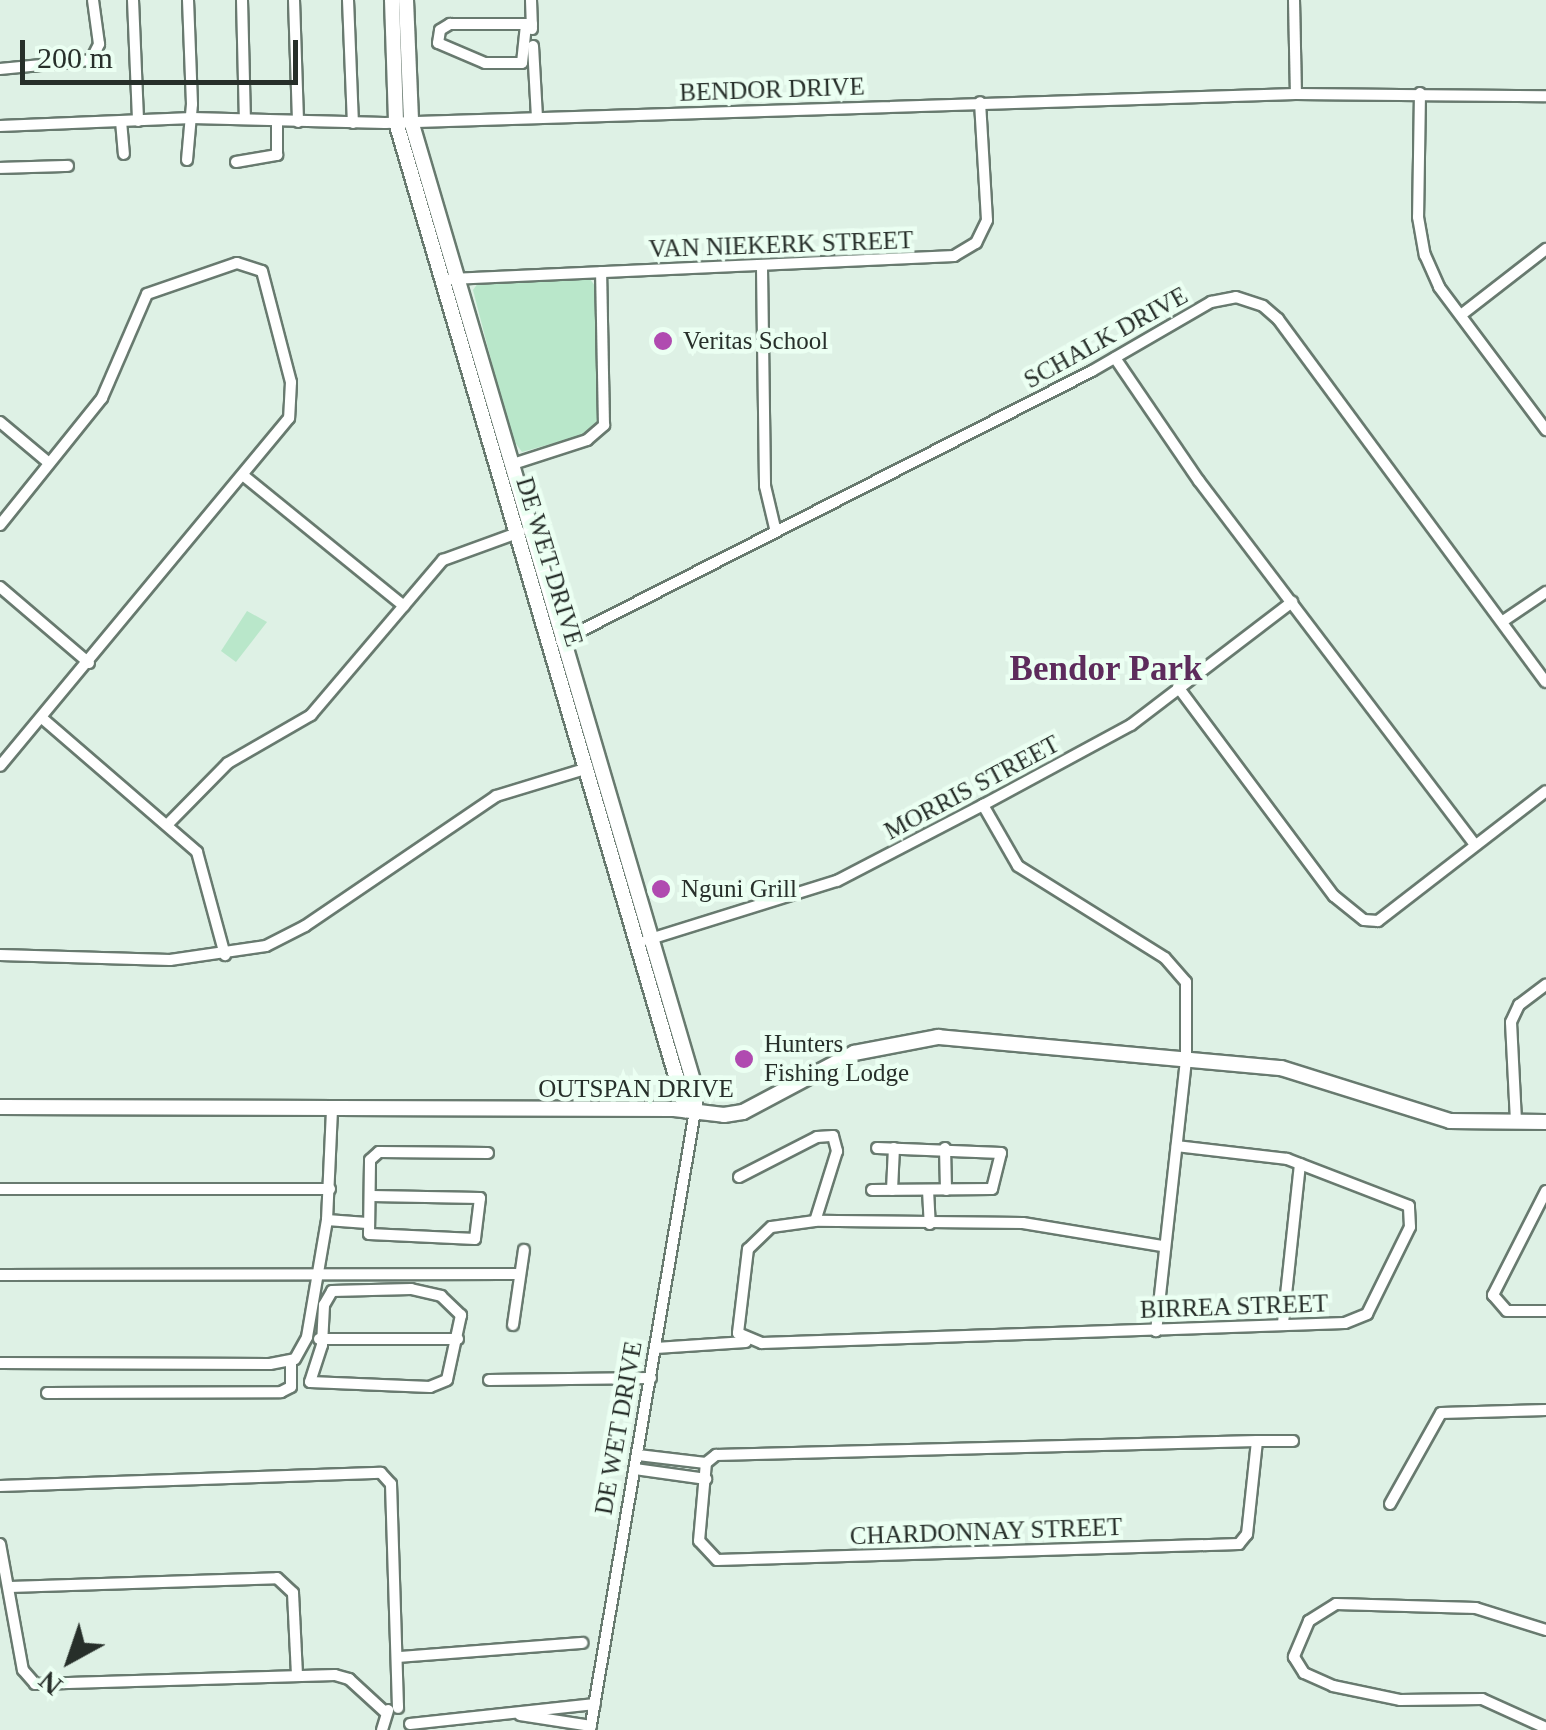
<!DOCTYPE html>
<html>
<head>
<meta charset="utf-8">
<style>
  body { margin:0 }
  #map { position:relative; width:1546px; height:1730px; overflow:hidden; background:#def1e5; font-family:"Times New Roman",serif }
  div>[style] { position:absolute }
  .green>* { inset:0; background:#b9e7ca }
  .roads { filter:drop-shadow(2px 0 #687a6f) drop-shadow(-2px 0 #687a6f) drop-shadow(0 2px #687a6f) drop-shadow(0 -2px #687a6f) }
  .street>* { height:10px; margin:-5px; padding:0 5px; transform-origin:5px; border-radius:5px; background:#fff }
  .secondary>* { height:14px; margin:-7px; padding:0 7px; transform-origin:7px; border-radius:7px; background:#fff }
  .dots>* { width:28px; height:28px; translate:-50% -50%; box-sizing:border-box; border:5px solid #ebfff2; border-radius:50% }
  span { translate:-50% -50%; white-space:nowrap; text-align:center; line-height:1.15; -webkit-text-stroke:9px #ebfff2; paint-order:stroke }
  .street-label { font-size:25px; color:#272f2a }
  .poi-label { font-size:25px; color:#272f2a }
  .left { translate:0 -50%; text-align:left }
  .district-label { font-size:35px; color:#5d2b5c; font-weight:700 }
  .north { position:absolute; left:20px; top:1610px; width:100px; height:100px; -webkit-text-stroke:8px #ebfff2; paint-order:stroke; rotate:220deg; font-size:28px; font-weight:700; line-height:40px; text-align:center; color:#272f2a }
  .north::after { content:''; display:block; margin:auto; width:35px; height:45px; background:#272f2a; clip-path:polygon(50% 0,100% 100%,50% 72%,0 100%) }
  .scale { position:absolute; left:20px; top:40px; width:278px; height:45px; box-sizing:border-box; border:5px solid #272f2a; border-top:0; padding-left:12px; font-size:30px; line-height:35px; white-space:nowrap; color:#272f2a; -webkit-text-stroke:8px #ebfff2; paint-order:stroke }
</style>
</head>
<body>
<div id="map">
  <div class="green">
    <i style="clip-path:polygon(588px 276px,597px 289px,602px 417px,590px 433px,522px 452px,511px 437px,473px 290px,478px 283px)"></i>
    <i style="clip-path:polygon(247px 611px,267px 622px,236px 662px,221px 651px)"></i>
  </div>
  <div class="roads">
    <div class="street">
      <i style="left:133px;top:0;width:121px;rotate:87.6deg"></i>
      <i style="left:242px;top:0;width:119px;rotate:88.6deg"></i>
      <i style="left:294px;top:0;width:122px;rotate:88.1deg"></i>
      <i style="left:348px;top:0;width:123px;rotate:87.7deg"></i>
      <i style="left:531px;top:0;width:29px;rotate:88deg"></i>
      <i style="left:1294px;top:0;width:94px;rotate:88.8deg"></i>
      <i style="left:526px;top:25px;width:38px;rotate:96deg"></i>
      <i style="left:522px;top:63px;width:37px;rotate:180deg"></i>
      <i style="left:485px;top:63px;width:51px;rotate:-156.9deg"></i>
      <i style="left:438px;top:43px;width:13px;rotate:-81deg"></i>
      <i style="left:440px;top:30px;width:12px;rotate:-31deg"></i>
      <i style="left:450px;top:24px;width:82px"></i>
      <i style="left:533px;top:46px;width:72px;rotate:86.8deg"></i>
      <i style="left:0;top:69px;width:91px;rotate:-5.6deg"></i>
      <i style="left:91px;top:60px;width:18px;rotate:-63deg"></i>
      <i style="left:99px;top:44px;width:44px;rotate:-97.8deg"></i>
      <i style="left:1420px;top:93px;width:124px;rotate:90.9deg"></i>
      <i style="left:1418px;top:217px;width:39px;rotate:80deg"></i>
      <i style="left:1425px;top:255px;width:35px;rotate:66deg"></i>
      <i style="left:1439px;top:287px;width:179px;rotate:53.2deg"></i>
      <i style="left:121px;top:121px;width:33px;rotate:85deg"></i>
      <i style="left:0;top:126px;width:192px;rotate:-2.4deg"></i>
      <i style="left:192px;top:118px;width:193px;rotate:1.5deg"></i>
      <i style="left:385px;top:123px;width:911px;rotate:-1.82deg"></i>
      <i style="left:1296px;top:94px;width:250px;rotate:0.5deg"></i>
      <i style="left:187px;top:160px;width:56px;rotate:-84.9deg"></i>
      <i style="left:192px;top:104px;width:104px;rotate:-92.2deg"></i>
      <i style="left:236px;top:162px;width:42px;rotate:-9.7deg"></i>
      <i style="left:277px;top:155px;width:34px;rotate:-90deg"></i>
      <i style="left:0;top:168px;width:68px;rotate:-1.7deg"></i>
      <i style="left:762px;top:268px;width:218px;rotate:89.2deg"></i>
      <i style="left:765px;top:486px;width:43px;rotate:76.6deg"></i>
      <i style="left:451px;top:279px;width:504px;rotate:-2.62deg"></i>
      <i style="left:954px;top:256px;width:26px;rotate:-31deg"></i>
      <i style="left:976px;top:243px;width:25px;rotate:-64deg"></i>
      <i style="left:987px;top:220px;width:118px;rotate:-93.4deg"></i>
      <i style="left:1461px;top:315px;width:108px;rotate:-37.8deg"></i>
      <i style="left:1115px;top:358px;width:149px;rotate:55.7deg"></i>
      <i style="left:1199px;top:481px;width:455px;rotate:52.8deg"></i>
      <i style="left:0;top:422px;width:64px;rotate:39.9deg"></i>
      <i style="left:513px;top:464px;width:78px;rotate:-18deg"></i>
      <i style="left:587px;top:440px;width:23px;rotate:-41deg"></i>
      <i style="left:604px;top:425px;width:153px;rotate:-91.1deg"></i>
      <i style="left:244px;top:476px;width:206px;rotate:39.1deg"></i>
      <i style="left:0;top:525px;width:163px;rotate:-51.2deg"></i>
      <i style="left:102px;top:398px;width:113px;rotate:-66.6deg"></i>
      <i style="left:147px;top:294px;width:95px;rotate:-19deg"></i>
      <i style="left:237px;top:263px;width:26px;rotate:18deg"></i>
      <i style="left:262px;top:271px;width:115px;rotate:75.4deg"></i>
      <i style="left:291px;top:382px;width:36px;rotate:93deg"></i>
      <i style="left:289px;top:418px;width:452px;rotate:129.7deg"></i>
      <i style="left:0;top:587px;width:117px;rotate:40.5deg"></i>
      <i style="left:1503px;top:621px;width:52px;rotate:-34deg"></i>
      <i style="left:561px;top:641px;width:596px;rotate:-26.95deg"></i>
      <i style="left:1092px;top:371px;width:138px;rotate:-30.1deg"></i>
      <i style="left:1211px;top:302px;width:25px;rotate:-11deg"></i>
      <i style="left:1236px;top:297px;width:28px;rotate:18deg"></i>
      <i style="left:1263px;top:306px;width:20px;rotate:41deg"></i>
      <i style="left:1278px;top:319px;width:451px;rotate:53.6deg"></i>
      <i style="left:1178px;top:687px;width:261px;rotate:53.3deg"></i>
      <i style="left:1334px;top:896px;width:38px;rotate:39deg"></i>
      <i style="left:1364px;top:920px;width:14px;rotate:4deg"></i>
      <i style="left:1378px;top:921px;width:212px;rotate:-37.7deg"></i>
      <i style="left:42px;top:718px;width:205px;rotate:40.8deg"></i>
      <i style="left:197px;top:852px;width:107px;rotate:74.8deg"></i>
      <i style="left:983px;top:805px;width:70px;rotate:60.2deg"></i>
      <i style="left:1018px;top:866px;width:173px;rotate:32deg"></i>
      <i style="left:1165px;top:958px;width:32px;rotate:49deg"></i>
      <i style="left:1186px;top:982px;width:78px;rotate:90deg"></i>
      <i style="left:1186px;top:1060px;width:273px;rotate:96.3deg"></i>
      <i style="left:167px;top:825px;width:87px;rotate:-45.5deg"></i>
      <i style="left:228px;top:763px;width:96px;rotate:-30deg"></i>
      <i style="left:311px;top:715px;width:204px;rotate:-49.6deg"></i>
      <i style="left:443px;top:560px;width:82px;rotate:-20deg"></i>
      <i style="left:647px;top:940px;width:199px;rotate:-17.3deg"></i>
      <i style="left:837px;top:881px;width:165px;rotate:-27.5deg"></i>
      <i style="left:983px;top:805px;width:168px;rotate:-28.4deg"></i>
      <i style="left:1131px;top:725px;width:203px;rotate:-37.4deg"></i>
      <i style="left:0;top:955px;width:170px;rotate:1.7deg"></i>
      <i style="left:170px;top:960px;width:97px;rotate:-8.3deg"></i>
      <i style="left:266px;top:946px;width:44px;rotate:-27.1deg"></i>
      <i style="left:305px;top:926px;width:231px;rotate:-34.2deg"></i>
      <i style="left:496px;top:796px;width:96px;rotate:-16.9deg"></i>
      <i style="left:1516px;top:1121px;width:99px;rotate:-92.9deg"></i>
      <i style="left:1511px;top:1022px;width:19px;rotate:-65deg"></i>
      <i style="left:1519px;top:1005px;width:34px;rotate:-37deg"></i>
      <i style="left:945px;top:1148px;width:42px;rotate:88.6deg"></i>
      <i style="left:739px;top:1177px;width:88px;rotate:-27.1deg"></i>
      <i style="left:817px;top:1137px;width:16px;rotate:-4deg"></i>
      <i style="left:833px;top:1136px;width:16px;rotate:75deg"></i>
      <i style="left:837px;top:1151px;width:73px;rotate:107.4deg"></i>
      <i style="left:0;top:1189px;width:330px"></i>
      <i style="left:872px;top:1190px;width:120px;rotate:-0.5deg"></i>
      <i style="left:992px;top:1189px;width:37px;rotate:-76deg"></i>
      <i style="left:1001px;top:1153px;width:124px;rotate:-177.7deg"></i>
      <i style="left:892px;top:1190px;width:42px;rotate:-87.3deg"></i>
      <i style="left:928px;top:1190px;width:34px;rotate:87deg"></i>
      <i style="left:1546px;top:1191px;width:117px;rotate:117deg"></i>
      <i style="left:1493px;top:1295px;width:21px;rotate:49deg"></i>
      <i style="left:1507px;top:1311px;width:39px"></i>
      <i style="left:372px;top:1196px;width:108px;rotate:1.1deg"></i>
      <i style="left:480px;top:1198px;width:41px;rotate:97deg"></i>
      <i style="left:475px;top:1239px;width:106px;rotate:-177.3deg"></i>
      <i style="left:369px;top:1234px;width:74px;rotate:-89.2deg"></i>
      <i style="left:370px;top:1160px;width:12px;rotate:-42deg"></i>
      <i style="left:379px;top:1152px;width:109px;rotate:0.5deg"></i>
      <i style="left:327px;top:1220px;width:40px;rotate:4.3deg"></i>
      <i style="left:1162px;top:1246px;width:141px;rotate:-170.6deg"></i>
      <i style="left:1023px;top:1223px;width:208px;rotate:-179.4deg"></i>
      <i style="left:815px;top:1221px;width:44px;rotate:172.2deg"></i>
      <i style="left:771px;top:1227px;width:32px;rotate:136deg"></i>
      <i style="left:748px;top:1249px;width:85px;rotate:96.8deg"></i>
      <i style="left:738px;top:1333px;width:26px;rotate:23deg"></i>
      <i style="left:762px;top:1343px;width:583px;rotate:-1.96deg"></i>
      <i style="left:1345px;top:1323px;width:24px;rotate:-22deg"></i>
      <i style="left:1367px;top:1314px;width:97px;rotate:-63.7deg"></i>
      <i style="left:1410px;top:1227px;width:21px;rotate:-93deg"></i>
      <i style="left:1409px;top:1206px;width:131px;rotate:-158.9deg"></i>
      <i style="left:1287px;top:1159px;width:111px;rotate:-173.3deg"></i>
      <i style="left:0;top:1275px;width:519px;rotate:-0.11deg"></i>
      <i style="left:411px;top:1289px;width:31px;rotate:13deg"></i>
      <i style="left:441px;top:1296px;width:28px;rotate:44deg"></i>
      <i style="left:461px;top:1315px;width:66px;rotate:102.2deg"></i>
      <i style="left:447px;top:1380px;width:18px;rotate:158deg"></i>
      <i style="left:430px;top:1387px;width:120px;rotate:-177.6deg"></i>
      <i style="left:310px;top:1382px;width:39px;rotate:-72deg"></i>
      <i style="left:322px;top:1345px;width:40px;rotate:-87.1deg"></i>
      <i style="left:324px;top:1305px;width:16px;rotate:-60deg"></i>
      <i style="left:332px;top:1291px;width:79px;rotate:-1.5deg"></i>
      <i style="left:1283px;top:1323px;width:160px;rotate:-83.9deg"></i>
      <i style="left:513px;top:1325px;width:76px;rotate:-81.7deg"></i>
      <i style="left:319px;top:1339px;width:139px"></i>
      <i style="left:656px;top:1348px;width:90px;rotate:-3.8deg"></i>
      <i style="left:0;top:1363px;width:270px;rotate:0.2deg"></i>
      <i style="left:270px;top:1364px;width:25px;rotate:-11deg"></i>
      <i style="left:295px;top:1359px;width:25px;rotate:-61deg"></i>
      <i style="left:307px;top:1337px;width:119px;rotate:-80.3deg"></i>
      <i style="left:327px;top:1220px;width:109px;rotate:-87.4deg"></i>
      <i style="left:489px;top:1380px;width:162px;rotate:-0.7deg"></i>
      <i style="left:47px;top:1393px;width:234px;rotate:-0.2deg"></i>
      <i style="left:281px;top:1392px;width:11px;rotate:-27deg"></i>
      <i style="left:291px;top:1387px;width:25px;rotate:-90deg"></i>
      <i style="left:1257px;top:1441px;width:94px;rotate:96.1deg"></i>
      <i style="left:1247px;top:1534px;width:13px;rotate:129deg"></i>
      <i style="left:1239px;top:1544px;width:522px;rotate:178.24deg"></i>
      <i style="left:717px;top:1560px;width:26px;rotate:-133deg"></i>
      <i style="left:699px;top:1541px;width:78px;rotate:-84.9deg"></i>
      <i style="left:706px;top:1463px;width:13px;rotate:-39deg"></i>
      <i style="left:716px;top:1455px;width:541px;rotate:-1.48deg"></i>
      <i style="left:1257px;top:1441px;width:36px"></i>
      <i style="left:638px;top:1455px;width:68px;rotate:6.7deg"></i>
      <i style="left:635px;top:1469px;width:72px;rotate:8deg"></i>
      <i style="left:0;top:1486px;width:381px;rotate:-2deg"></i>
      <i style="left:381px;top:1473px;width:15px;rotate:48deg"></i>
      <i style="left:391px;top:1484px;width:224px;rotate:88.2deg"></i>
      <i style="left:1390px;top:1504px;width:104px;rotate:-60.7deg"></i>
      <i style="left:1441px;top:1413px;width:105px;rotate:-1.6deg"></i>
      <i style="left:0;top:1544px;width:128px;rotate:79.7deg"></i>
      <i style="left:23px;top:1670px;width:18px;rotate:49deg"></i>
      <i style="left:35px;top:1684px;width:300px;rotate:-1.7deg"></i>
      <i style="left:335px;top:1675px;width:15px;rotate:16deg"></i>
      <i style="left:349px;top:1679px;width:49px;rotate:42.5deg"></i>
      <i style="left:10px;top:1587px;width:267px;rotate:-1.9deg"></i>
      <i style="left:277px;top:1578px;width:22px;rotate:43deg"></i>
      <i style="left:293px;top:1593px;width:82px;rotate:87.2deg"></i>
      <i style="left:1546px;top:1630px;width:73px;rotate:-162.6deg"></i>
      <i style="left:1476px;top:1608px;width:140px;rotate:-178.4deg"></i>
      <i style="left:1336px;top:1604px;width:32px;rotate:148deg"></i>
      <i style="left:1309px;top:1621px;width:39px;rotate:113deg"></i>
      <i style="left:1294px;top:1657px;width:19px;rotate:58deg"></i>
      <i style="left:1304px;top:1673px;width:32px;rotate:24deg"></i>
      <i style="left:1333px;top:1686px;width:68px;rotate:11.8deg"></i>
      <i style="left:1400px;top:1700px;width:82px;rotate:-0.7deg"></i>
      <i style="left:1482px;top:1699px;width:70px;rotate:24.4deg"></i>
      <i style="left:399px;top:1657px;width:184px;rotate:-4.4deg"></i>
      <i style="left:520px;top:1715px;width:72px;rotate:8.8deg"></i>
      <i style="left:410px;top:1724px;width:186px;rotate:-6.2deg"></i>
      <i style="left:382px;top:1730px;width:21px;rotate:-73deg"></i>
      <i style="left:590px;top:1730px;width:628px;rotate:-80.37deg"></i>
    </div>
    <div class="secondary">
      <i style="left:392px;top:0;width:122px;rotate:88.1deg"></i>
      <i style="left:396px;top:122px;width:1030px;rotate:73.64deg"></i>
      <i style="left:406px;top:0;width:121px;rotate:87.6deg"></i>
      <i style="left:411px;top:121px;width:1007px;rotate:73.62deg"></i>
      <i style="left:695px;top:1087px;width:24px;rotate:90deg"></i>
      <i style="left:0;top:1107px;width:674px;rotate:0.17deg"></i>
      <i style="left:674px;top:1109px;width:50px;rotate:6.8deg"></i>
      <i style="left:724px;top:1115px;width:19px;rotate:-9deg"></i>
      <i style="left:743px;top:1112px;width:126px;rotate:-28deg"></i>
      <i style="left:854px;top:1053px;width:86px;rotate:-10.8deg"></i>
      <i style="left:938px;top:1037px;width:344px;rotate:5.2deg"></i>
      <i style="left:1281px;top:1068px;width:177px;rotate:17.4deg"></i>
      <i style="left:1450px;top:1121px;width:96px;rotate:0.6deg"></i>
    </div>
  </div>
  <div class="dots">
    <i style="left:663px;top:341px;background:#b04bb0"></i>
    <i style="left:661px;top:889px;background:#b04bb0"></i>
    <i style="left:744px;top:1059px;background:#b04bb0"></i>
  </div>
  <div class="street-label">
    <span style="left:772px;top:90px;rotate:-2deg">BENDOR DRIVE</span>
    <span style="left:781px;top:245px;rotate:-2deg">VAN NIEKERK STREET</span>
    <span style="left:1106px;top:338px;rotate:-29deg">SCHALK DRIVE</span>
    <span style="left:549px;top:562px;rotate:73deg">DE WET DRIVE</span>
    <span style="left:972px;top:788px;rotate:-28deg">MORRIS STREET</span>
    <span style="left:636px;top:1089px">OUTSPAN DRIVE</span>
    <span style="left:1234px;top:1307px;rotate:-2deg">BIRREA STREET</span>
    <span style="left:619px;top:1428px;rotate:-80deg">DE WET DRIVE</span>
    <span style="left:986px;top:1532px;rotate:-2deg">CHARDONNAY STREET</span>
  </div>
  <div class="poi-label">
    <span class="left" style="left:683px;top:341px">Veritas School</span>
    <span class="left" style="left:681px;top:889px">Nguni Grill</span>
    <span class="left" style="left:764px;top:1059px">Hunters<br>Fishing Lodge</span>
  </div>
  <div class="district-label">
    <span style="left:1106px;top:669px">Bendor Park</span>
  </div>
  <div class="north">N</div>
  <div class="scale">200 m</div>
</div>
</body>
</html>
